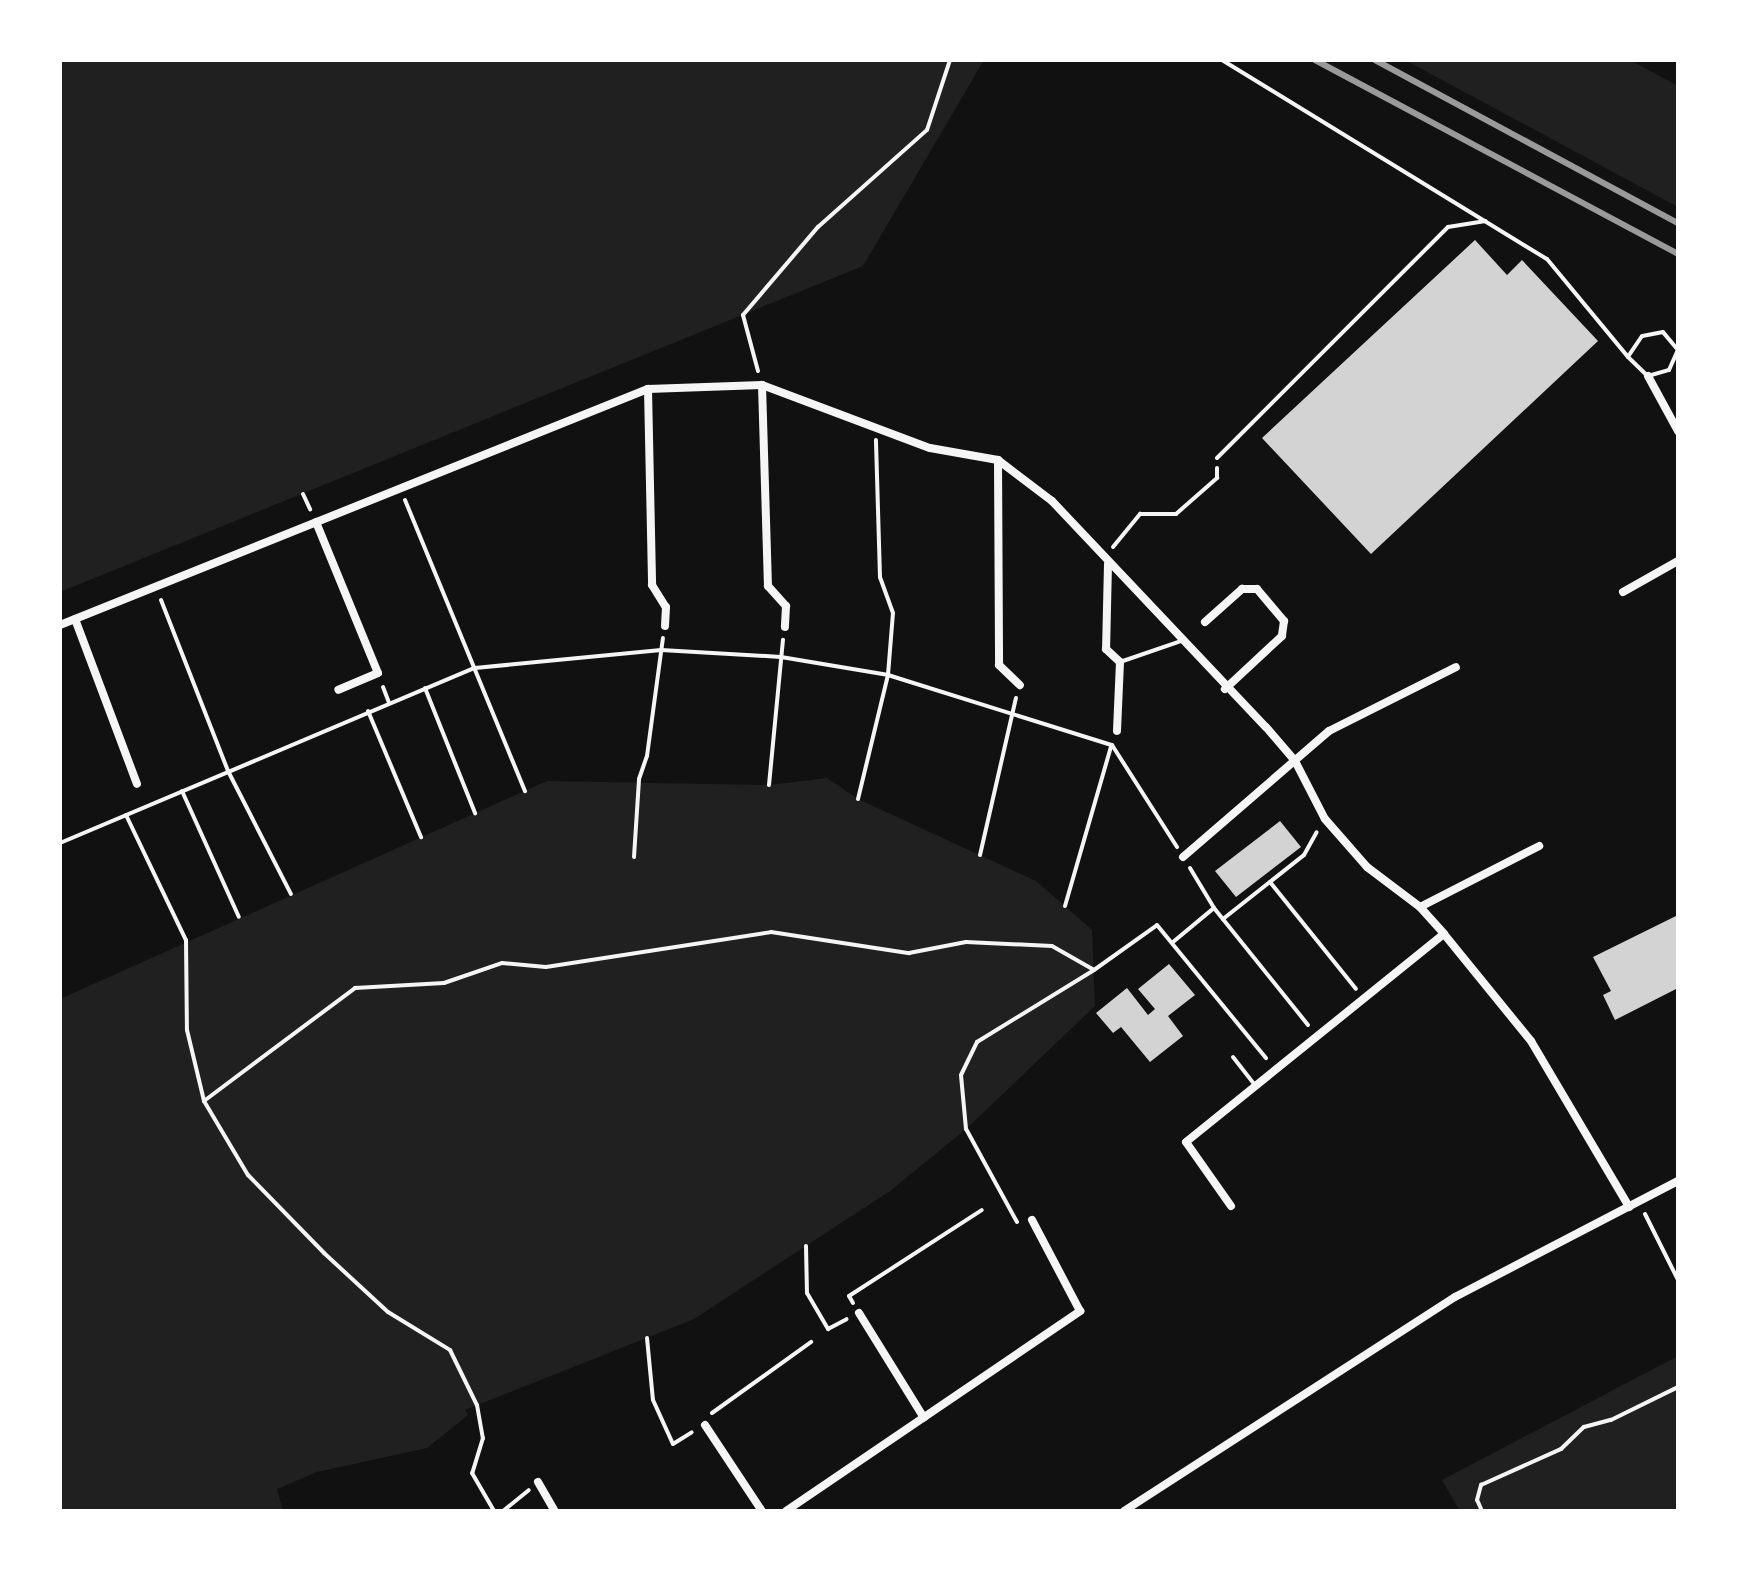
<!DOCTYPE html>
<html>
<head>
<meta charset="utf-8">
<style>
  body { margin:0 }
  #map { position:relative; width:1738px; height:1571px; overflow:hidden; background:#111; font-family:"Asap Condensed",sans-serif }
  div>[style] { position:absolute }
  .green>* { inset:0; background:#202020 }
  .building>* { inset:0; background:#d3d3d3 }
  .path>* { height:4px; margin:-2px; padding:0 2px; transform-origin:2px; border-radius:2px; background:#f5f5f5 }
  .service>* { height:4px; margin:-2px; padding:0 2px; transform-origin:2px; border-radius:2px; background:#f5f5f5 }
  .minor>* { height:8px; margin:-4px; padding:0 4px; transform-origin:4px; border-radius:4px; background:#f5f5f5 }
  .rail>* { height:6px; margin:-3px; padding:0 3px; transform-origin:3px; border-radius:3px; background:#9a9a9a }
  span { translate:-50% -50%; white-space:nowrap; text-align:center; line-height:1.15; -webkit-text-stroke:6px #fff; paint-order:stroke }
  .frame { position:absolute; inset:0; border:62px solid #fff; pointer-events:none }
</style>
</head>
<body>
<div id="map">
  <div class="green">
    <i style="clip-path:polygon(60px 60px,984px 60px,863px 266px,60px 592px)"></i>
    <i style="clip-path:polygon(1405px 60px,1630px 60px,1678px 86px,1678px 207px)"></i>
    <i style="clip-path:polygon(827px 778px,858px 799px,1036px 881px,1092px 930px,1095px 1006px,966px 1129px,890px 1191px,694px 1319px,465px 1410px,468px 1415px,427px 1448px,317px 1472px,277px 1489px,283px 1511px,60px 1511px,60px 999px,547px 781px,769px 785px)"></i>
    <i style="clip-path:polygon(1678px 1356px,1678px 1511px,1460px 1511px,1442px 1480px)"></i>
  </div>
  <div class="building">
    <i style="clip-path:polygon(1475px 240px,1507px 275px,1522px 260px,1598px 341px,1371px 554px,1262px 438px)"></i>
    <i style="clip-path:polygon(1280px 821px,1301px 847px,1236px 897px,1215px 871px)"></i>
    <i style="clip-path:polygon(1678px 915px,1678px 988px,1615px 1020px,1603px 995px,1611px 991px,1593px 957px)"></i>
    <i style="clip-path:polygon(1169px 964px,1195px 995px,1168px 1016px,1183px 1036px,1150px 1062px,1121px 1027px,1113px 1033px,1096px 1013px,1127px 988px,1148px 1015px,1155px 1009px,1138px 989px)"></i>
  </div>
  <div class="path">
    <i style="left:758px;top:371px;width:58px;rotate:-105deg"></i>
    <i style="left:743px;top:315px;width:116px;rotate:-49.6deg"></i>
    <i style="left:818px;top:227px;width:146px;rotate:-41.7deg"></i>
    <i style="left:927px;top:130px;width:74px;rotate:-71.8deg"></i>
    <i style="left:303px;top:494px;width:17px;rotate:65deg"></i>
    <i style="left:405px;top:500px;width:315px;rotate:67.6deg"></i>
    <i style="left:1113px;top:547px;width:43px;rotate:-50.7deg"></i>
    <i style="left:1140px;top:514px;width:36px"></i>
    <i style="left:1176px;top:514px;width:55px;rotate:-41.3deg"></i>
    <i style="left:1217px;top:478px;width:10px;rotate:-90deg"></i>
    <i style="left:161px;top:600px;width:184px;rotate:68.6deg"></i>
    <i style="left:228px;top:771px;width:138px;rotate:62.9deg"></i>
    <i style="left:383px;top:687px;width:17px;rotate:69deg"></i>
    <i style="left:425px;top:688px;width:135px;rotate:68.2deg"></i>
    <i style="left:368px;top:711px;width:137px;rotate:67.2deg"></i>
    <i style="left:769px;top:785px;width:146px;rotate:-84.5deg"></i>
    <i style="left:182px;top:791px;width:138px;rotate:65.7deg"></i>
    <i style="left:858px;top:799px;width:128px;rotate:-76.4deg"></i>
    <i style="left:888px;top:675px;width:62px;rotate:-85.4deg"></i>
    <i style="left:893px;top:613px;width:38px;rotate:-110deg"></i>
    <i style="left:880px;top:577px;width:137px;rotate:-91.7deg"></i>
    <i style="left:126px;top:815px;width:139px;rotate:64.4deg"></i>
    <i style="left:186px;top:940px;width:90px;rotate:89.4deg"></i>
    <i style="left:187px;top:1030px;width:73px;rotate:76.5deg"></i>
    <i style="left:204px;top:1101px;width:86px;rotate:59.3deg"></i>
    <i style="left:248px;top:1175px;width:109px;rotate:45.7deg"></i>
    <i style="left:324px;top:1253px;width:87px;rotate:42.7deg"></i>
    <i style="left:388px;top:1312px;width:73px;rotate:31.5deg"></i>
    <i style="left:450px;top:1350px;width:61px;rotate:63.9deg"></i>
    <i style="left:477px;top:1405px;width:34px;rotate:80deg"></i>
    <i style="left:483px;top:1438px;width:37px;rotate:107deg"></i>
    <i style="left:472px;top:1473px;width:44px;rotate:59.9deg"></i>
    <i style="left:60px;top:843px;width:450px;rotate:-22.9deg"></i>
    <i style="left:475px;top:668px;width:187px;rotate:-5.5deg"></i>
    <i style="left:661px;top:650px;width:120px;rotate:3.3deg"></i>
    <i style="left:781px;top:657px;width:109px;rotate:9.5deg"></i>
    <i style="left:888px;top:675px;width:235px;rotate:17.4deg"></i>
    <i style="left:1112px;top:745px;width:121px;rotate:57.5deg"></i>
    <i style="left:980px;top:855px;width:161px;rotate:-77.1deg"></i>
    <i style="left:634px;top:857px;width:78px;rotate:-86.3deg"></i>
    <i style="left:639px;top:779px;width:24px;rotate:-71deg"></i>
    <i style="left:647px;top:756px;width:119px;rotate:-82.3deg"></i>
    <i style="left:1190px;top:868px;width:47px;rotate:59deg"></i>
    <i style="left:1270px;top:882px;width:137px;rotate:51.2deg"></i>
    <i style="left:1065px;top:906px;width:166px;rotate:-73.9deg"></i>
    <i style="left:1223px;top:919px;width:103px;rotate:-38.3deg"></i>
    <i style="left:1304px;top:855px;width:26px;rotate:-61deg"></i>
    <i style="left:1173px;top:942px;width:53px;rotate:-39.7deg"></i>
    <i style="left:1214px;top:908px;width:150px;rotate:51.2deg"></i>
    <i style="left:204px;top:1101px;width:189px;rotate:-36.8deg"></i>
    <i style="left:355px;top:988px;width:89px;rotate:-3.2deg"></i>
    <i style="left:444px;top:983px;width:61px;rotate:-19deg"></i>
    <i style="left:502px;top:963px;width:44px;rotate:5.2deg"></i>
    <i style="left:546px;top:967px;width:228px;rotate:-8.8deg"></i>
    <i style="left:771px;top:932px;width:140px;rotate:8.7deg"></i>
    <i style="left:909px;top:953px;width:58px;rotate:-10.9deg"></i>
    <i style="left:966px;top:942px;width:86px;rotate:2.7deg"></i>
    <i style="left:1052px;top:946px;width:48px;rotate:29.7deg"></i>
    <i style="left:1094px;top:970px;width:77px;rotate:-35.5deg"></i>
    <i style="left:1157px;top:925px;width:172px;rotate:50.7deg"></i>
    <i style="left:1645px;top:1214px;width:74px;rotate:63.4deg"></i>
    <i style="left:1017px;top:1222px;width:106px;rotate:-118.7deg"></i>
    <i style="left:966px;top:1129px;width:54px;rotate:-95.3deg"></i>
    <i style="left:961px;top:1075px;width:37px;rotate:-64deg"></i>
    <i style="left:977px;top:1042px;width:137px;rotate:-31.6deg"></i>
    <i style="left:806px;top:1246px;width:47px;rotate:88.8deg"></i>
    <i style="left:807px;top:1293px;width:42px;rotate:59.7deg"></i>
    <i style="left:828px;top:1329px;width:21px;rotate:-28deg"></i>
    <i style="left:853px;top:1303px;width:8px;rotate:-120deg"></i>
    <i style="left:849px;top:1296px;width:158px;rotate:-32.9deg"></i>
    <i style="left:647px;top:1338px;width:62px;rotate:84.5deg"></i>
    <i style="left:653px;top:1400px;width:48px;rotate:65.6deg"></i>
    <i style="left:673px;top:1444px;width:22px;rotate:-32deg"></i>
    <i style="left:712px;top:1413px;width:122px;rotate:-35.6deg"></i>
    <i style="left:503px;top:1511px;width:33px;rotate:-39deg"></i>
    <i style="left:1482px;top:1511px;width:12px;rotate:-114deg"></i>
    <i style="left:1477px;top:1500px;width:16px;rotate:-75deg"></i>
    <i style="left:1481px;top:1485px;width:88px;rotate:-24.2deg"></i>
    <i style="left:1561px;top:1449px;width:32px;rotate:-44deg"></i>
    <i style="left:1584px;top:1427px;width:28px;rotate:-15deg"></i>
    <i style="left:1611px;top:1420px;width:75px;rotate:-26.2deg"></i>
  </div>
  <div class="service">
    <i style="left:1222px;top:60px;width:381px;rotate:31.5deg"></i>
    <i style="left:1547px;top:259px;width:127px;rotate:50.4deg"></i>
    <i style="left:1628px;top:357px;width:28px;rotate:44deg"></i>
    <i style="left:1648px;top:376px;width:22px;rotate:-16deg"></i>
    <i style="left:1669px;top:370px;width:22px;rotate:-66deg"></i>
    <i style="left:1678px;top:350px;width:23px;rotate:-130deg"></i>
    <i style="left:1663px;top:332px;width:21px;rotate:169deg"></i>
    <i style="left:1642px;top:336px;width:25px;rotate:124deg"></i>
    <i style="left:1217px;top:458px;width:327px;rotate:-45deg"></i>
    <i style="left:1448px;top:227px;width:38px;rotate:-9deg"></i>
    <i style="left:1120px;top:662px;width:65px;rotate:-19deg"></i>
    <i style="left:1233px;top:1057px;width:36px;rotate:52deg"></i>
  </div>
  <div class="minor">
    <i style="left:1648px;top:376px;width:63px;rotate:61.4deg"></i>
    <i style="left:762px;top:385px;width:201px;rotate:88.3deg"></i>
    <i style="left:768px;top:586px;width:27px;rotate:48deg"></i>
    <i style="left:786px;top:606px;width:21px;rotate:93deg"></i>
    <i style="left:648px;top:389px;width:196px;rotate:88.8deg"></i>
    <i style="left:652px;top:585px;width:26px;rotate:58deg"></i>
    <i style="left:666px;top:607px;width:19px;rotate:93deg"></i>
    <i style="left:998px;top:460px;width:205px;rotate:89.7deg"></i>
    <i style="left:999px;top:665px;width:29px;rotate:44deg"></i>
    <i style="left:316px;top:522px;width:163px;rotate:67.7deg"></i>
    <i style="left:378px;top:673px;width:43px;rotate:157deg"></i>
    <i style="left:1108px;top:564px;width:85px;rotate:91.3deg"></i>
    <i style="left:1106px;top:649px;width:19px;rotate:43deg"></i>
    <i style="left:1120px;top:662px;width:69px;rotate:92.5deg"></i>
    <i style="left:1623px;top:592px;width:63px;rotate:-29.4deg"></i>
    <i style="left:75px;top:619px;width:176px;rotate:69.4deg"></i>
    <i style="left:1205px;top:622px;width:50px;rotate:-41.7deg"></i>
    <i style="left:1242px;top:589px;width:15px"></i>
    <i style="left:1257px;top:589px;width:42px;rotate:49.8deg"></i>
    <i style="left:1284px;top:621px;width:15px;rotate:98deg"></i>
    <i style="left:1282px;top:636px;width:78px;rotate:137.1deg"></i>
    <i style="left:60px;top:625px;width:634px;rotate:-21.87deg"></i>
    <i style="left:648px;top:389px;width:114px;rotate:-2deg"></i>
    <i style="left:762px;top:385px;width:179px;rotate:20.6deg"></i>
    <i style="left:930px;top:448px;width:69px;rotate:10deg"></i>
    <i style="left:998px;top:460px;width:68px;rotate:37.2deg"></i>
    <i style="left:1052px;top:501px;width:311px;rotate:46.6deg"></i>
    <i style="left:1266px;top:727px;width:45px;rotate:49.5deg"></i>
    <i style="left:1295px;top:761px;width:65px;rotate:62.7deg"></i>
    <i style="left:1325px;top:819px;width:64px;rotate:48.8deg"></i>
    <i style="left:1367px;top:867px;width:66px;rotate:37deg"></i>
    <i style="left:1420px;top:907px;width:36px;rotate:48deg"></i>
    <i style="left:1444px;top:934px;width:138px;rotate:50.9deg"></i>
    <i style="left:1531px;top:1041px;width:193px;rotate:59.4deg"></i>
    <i style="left:1183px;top:857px;width:193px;rotate:-40.8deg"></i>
    <i style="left:1329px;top:731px;width:142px;rotate:-26.7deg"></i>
    <i style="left:1420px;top:907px;width:134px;rotate:-27.1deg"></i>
    <i style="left:1231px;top:1206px;width:78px;rotate:-125.1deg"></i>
    <i style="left:1186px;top:1142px;width:331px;rotate:-38.9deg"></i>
    <i style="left:859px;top:1313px;width:123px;rotate:58.2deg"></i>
    <i style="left:705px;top:1425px;width:103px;rotate:56.5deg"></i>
    <i style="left:538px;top:1482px;width:34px;rotate:60deg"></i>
    <i style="left:786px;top:1511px;width:356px;rotate:-34.2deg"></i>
    <i style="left:1080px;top:1311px;width:103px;rotate:-117.8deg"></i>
    <i style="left:1124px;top:1511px;width:394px;rotate:-32.9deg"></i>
    <i style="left:1455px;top:1297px;width:251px;rotate:-27.5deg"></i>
  </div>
  <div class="rail">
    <i style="left:1315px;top:60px;width:412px;rotate:28.1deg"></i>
    <i style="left:1375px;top:60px;width:344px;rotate:28.3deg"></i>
  </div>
  <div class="frame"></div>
</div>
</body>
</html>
